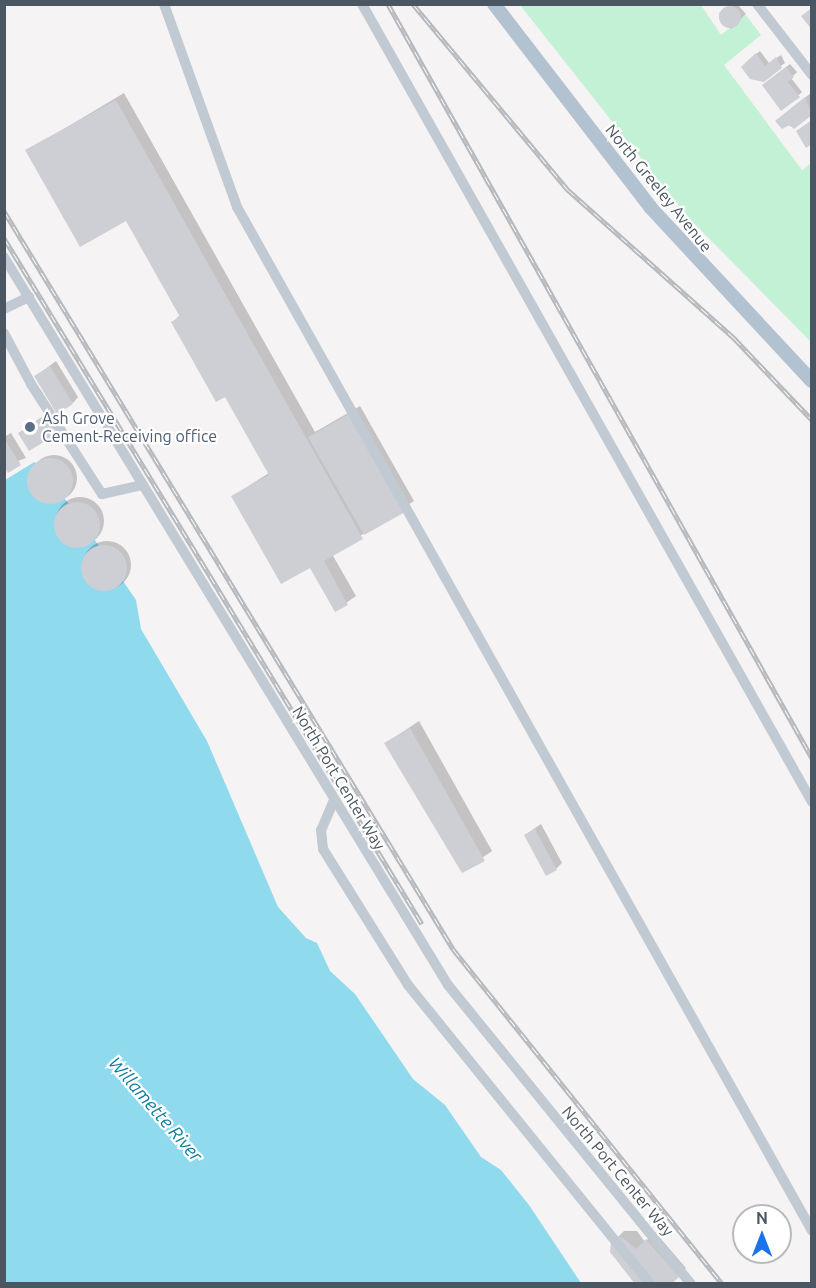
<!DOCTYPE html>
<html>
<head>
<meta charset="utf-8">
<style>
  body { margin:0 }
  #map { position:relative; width:816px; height:1288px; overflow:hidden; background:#f5f3f3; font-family:Ubuntu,sans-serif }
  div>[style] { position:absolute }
  .green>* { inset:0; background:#c3f1d5 }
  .water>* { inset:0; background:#90daee }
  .pier>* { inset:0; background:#f5f3f3 }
  .shadow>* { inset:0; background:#0003 }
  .round { border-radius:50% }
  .building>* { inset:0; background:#cdcfd5 }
  .minor>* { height:10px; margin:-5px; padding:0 5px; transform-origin:5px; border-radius:5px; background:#c1cad2 }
  .major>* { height:14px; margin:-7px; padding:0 7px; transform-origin:7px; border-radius:7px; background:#b3c2d1 }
  .rail>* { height:5px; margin-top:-2.5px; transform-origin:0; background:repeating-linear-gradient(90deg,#fff 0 9px,#b5b8bd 0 18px); box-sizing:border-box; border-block:2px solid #b5b8bd }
  .dots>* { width:16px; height:16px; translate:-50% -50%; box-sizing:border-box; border:3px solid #fff; border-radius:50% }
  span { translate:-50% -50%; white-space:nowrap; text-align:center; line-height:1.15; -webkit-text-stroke:4.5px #fff; paint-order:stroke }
  .street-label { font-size:16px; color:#4a5661 }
  .service-label { font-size:16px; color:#4e5e75 }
  .left { translate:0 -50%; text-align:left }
  .water-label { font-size:18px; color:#0c7c9b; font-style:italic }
  .frame { position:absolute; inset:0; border:6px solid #4a5661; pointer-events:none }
  .north { position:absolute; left:732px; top:1204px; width:60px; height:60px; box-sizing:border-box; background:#fff; border:2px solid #b7bbc0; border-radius:50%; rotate:0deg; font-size:16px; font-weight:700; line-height:24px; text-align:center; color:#4a5661 }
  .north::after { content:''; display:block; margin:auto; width:21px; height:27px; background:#1a73e8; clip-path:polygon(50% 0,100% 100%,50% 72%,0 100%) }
</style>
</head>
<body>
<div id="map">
  <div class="green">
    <i style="clip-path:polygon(520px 5px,701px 5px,721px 35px,746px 15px,761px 35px,724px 65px,802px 170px,811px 163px,811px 342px,686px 215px)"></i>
  </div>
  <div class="water">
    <i style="clip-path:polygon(4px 424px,77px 514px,136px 600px,141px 629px,207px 741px,278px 907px,306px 938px,317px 943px,330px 971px,355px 994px,413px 1079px,445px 1105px,481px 1157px,501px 1170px,529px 1205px,581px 1283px,5px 1283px)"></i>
  </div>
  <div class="pier">
    <i style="clip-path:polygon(4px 421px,36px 461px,5px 480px)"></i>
  </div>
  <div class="shadow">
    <i style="clip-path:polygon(737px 4px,746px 14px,731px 29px,719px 13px)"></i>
    <i style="clip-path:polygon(760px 51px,769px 63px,781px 55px,785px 63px,759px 80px,750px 77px,745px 63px)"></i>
    <i style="clip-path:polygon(790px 64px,797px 72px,791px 78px,802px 92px,799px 95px,767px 82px)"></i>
    <i style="clip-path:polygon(812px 92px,812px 113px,794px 128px,778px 120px)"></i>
    <i style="clip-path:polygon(124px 93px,315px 432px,360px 406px,414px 501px,332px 554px,356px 596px,336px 610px,311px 566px,233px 496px,269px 473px,225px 395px,173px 322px,180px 315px,126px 219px,27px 151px)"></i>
    <i style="clip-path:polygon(56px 361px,78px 397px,73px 403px,36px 376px)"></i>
    <i style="clip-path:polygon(52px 411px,62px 427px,20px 433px,26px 427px)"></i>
    <i style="clip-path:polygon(11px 433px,26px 458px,4px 466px,4px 437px)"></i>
    <i class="round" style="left:31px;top:455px;width:46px;height:46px"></i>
    <i class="round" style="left:56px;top:497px;width:48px;height:48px"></i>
    <i class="round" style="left:83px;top:541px;width:48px;height:48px"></i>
    <i style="clip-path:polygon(419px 721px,492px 851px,463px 871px,386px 743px)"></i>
    <i style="clip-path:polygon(541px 824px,562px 863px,556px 869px,525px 835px)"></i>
    <i style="clip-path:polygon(624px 1231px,637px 1231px,645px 1242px,655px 1232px,686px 1268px,678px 1276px,616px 1239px)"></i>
  </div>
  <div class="building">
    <i class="round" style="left:719px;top:6px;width:22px;height:22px"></i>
    <i style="clip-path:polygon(812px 8px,812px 30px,801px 16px)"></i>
    <i style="clip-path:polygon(756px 53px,765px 66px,776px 57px,782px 68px,764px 82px,750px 79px,741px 67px)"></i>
    <i style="clip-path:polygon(786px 67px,794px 77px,788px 82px,800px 97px,781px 111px,762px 85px)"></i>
    <i style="clip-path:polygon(805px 97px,812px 115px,794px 129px,790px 125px,782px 129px,775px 121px)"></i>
    <i style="clip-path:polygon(116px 100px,363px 539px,324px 561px,348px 605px,335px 612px,310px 568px,281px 584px,231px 496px,269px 475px,225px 397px,216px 402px,171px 322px,180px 317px,126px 221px,80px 247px,25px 150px)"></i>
    <i style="clip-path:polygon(812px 120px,812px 144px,806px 148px,796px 131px)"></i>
    <i style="clip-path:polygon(50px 366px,73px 404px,57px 414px,34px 376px)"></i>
    <i style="clip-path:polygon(351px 413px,407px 511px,364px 535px,308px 437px)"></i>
    <i style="clip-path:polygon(46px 416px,57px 434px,29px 451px,18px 433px)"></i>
    <i style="clip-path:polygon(4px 438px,21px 465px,8px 473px,4px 467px)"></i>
    <i class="round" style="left:27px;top:458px;width:46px;height:46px"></i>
    <i class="round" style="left:54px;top:502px;width:46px;height:46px"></i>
    <i class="round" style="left:81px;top:545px;width:46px;height:46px"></i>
    <i style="clip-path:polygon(410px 728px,485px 861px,462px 873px,384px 743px)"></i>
    <i style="clip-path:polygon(535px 829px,557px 870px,546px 876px,524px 835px)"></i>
    <i style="clip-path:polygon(622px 1237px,636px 1249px,646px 1239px,679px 1277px,671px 1284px,635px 1284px,610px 1252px,611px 1241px)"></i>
  </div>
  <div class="minor">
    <i style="left:164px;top:4px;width:216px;rotate:70.2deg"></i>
    <i style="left:237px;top:207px;width:1174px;rotate:60.68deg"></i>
    <i style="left:362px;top:4px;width:916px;rotate:60.58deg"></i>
    <i style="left:757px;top:4px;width:90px;rotate:52.2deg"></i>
    <i style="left:4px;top:257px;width:853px;rotate:58.62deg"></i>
    <i style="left:448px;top:985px;width:385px;rotate:50.9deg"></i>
    <i style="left:4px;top:309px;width:28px;rotate:-26deg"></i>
    <i style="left:4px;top:333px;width:58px;rotate:62.1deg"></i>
    <i style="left:31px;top:384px;width:131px;rotate:57.2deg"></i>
    <i style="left:102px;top:494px;width:42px;rotate:-12.4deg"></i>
    <i style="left:334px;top:800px;width:33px;rotate:113deg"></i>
    <i style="left:321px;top:830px;width:19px;rotate:84deg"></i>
    <i style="left:323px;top:849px;width:160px;rotate:58deg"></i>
    <i style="left:408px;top:985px;width:385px;rotate:51deg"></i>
  </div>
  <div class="major">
    <i style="left:494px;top:4px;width:257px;rotate:52.4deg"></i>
    <i style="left:651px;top:208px;width:236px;rotate:47.1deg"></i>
  </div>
  <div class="rail">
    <i style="left:388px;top:4px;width:865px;rotate:60.65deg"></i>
    <i style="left:413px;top:4px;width:241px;rotate:50.2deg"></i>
    <i style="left:567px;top:189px;width:224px;rotate:41.7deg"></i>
    <i style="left:734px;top:338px;width:113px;rotate:46.4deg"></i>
    <i style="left:4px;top:211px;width:864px;rotate:58.68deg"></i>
    <i style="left:453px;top:949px;width:430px;rotate:51.2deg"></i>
    <i style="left:4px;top:238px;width:803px;rotate:58.64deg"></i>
  </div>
  <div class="dots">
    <i style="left:30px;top:427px;background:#5c6f8a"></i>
  </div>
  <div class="street-label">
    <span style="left:659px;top:188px;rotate:51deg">North Greeley Avenue</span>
    <span style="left:339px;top:778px;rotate:59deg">North Port Center Way</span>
    <span style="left:618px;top:1171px;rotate:50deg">North Port Center Way</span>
  </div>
  <div class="service-label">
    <span class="left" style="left:42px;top:427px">Ash Grove<br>Cement-Receiving office</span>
  </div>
  <div class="water-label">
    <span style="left:156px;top:1109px;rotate:49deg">Willamette River</span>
  </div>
  <div class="frame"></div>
  <div class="north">N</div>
</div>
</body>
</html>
